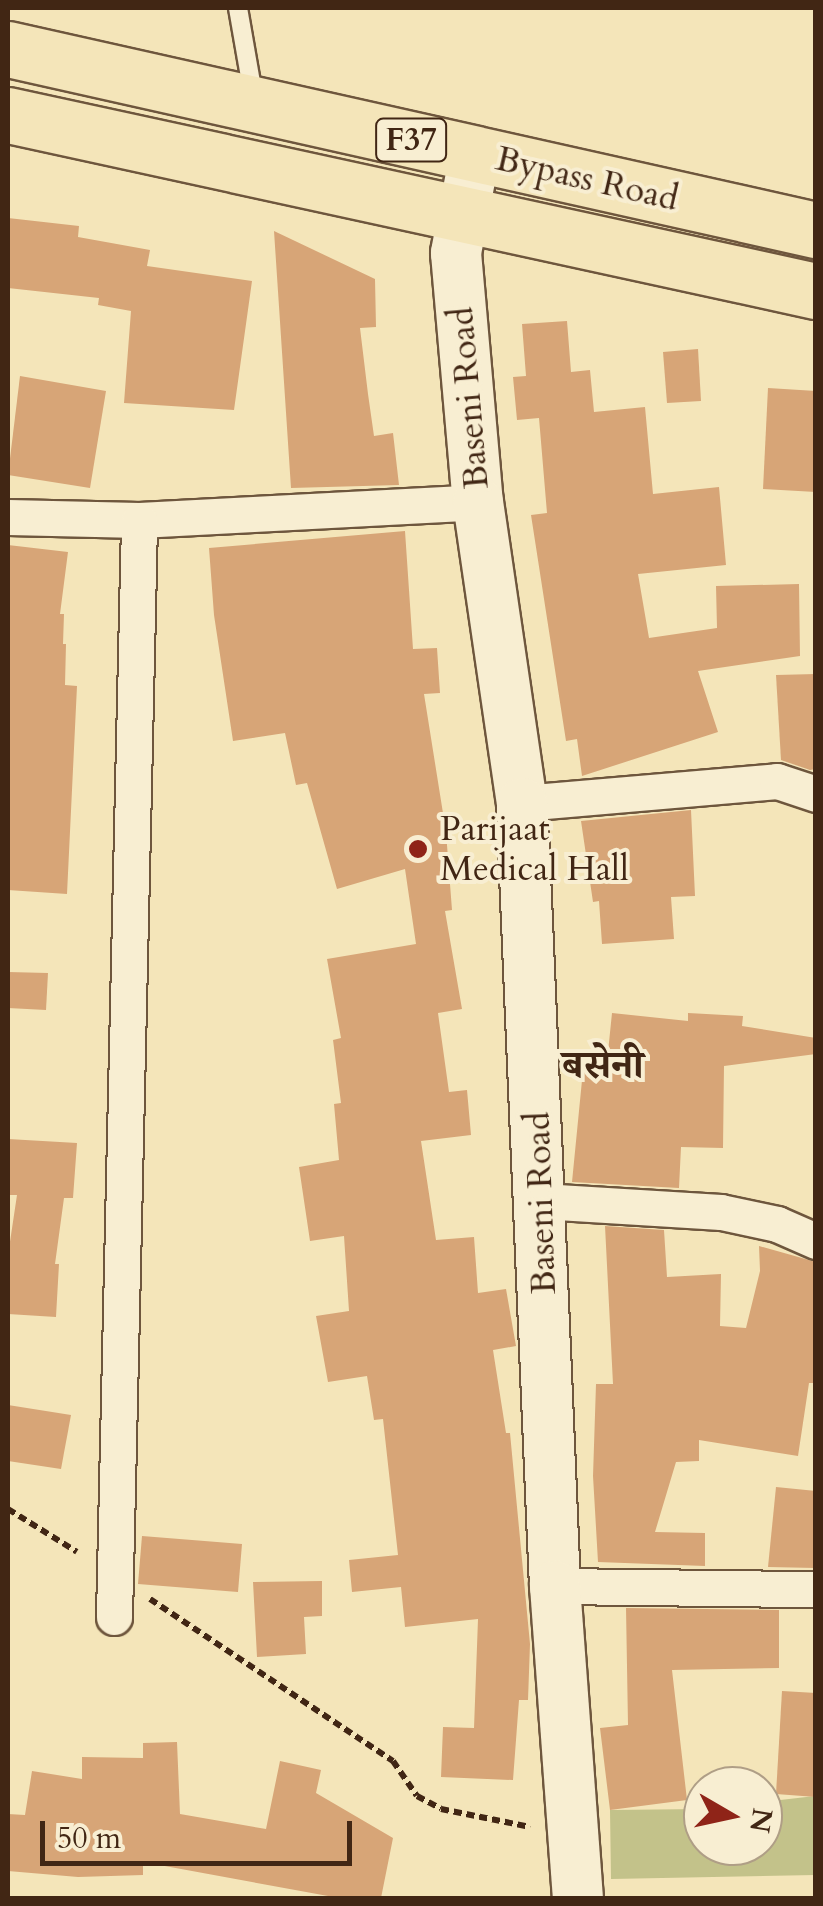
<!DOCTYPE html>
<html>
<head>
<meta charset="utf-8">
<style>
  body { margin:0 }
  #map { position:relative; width:823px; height:1906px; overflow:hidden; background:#f4e5b9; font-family:Cardo,"Noto Serif Devanagari",serif }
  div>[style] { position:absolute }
  .green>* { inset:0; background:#c3c28a }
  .building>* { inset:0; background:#d7a577 }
  .path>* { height:6px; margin-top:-3px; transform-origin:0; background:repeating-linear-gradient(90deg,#412614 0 8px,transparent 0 13px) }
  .roads { filter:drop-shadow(2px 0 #6e563d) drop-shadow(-2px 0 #6e563d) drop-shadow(0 2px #6e563d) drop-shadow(0 -2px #6e563d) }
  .lane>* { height:18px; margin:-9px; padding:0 9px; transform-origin:9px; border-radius:9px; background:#f8eed2 }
  .street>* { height:35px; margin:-17.5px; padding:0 17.5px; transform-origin:17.5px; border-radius:17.5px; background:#f8eed2 }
  .secondary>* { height:50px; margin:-25px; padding:0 25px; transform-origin:25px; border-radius:25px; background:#f8eed2 }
  .highway>* { height:55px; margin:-27.5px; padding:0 27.5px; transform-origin:27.5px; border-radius:27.5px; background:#f4e5b9 }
  .dots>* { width:28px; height:28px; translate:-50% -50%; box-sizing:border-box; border:5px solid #f8eed2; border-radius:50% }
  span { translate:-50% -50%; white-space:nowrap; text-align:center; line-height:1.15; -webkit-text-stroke:8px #f8eed2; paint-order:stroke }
  .shield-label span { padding:2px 8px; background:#f8eed2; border:2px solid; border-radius:8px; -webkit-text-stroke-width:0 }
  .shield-label { font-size:32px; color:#412614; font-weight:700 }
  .street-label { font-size:35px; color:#412614 }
  .poi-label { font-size:35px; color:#412614 }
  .left { translate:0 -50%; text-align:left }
  .quarter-label { font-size:40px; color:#412614; font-weight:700 }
  .frame { position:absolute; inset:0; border:10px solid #412614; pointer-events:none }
  .north { position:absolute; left:683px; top:1766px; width:100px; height:100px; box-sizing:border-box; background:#f8eed2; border:2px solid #af9e86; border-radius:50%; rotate:99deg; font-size:28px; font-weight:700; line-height:40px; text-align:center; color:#412614 }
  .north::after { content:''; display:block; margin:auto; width:35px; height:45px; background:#8f2418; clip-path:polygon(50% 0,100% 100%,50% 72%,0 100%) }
  .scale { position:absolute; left:40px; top:1821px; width:312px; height:45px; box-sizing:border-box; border:5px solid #412614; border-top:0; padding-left:12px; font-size:30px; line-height:35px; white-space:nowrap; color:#412614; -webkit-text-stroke:8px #f8eed2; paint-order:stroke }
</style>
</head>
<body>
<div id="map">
  <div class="green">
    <i style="clip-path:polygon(815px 1796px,815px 1875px,611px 1879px,610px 1810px,703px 1809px,703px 1846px,763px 1846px,763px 1802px)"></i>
  </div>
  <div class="building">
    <i style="clip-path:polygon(8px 218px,79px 226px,78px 237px,150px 250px,147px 266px,252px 281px,234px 410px,124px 403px,131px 311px,98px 305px,99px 298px,8px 288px)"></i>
    <i style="clip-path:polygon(274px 231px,375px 279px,376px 327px,360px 328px,368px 394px,374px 436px,393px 433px,399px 485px,291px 488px)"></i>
    <i style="clip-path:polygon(567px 321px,571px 372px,590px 370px,594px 412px,645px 407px,653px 494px,719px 487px,726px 565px,638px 574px,649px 638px,717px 628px,716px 586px,799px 584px,800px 656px,698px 671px,718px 732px,582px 776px,577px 739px,566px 741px,531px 515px,547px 513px,539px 418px,517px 420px,513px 377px,526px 376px,522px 324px)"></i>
    <i style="clip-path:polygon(698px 349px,701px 401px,667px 403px,663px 352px)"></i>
    <i style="clip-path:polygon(20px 376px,106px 391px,90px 488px,8px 475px)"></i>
    <i style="clip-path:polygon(768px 388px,816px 391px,816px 492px,763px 489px)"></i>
    <i style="clip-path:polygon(405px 531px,413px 649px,437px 648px,440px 693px,424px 694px,446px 832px,452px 910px,445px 911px,462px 1009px,438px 1013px,449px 1092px,467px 1090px,471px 1135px,421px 1141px,436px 1240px,474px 1237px,478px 1293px,506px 1289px,516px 1346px,493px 1350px,506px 1433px,510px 1433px,530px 1644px,528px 1700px,519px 1700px,513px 1780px,441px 1777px,443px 1727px,474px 1728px,478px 1619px,405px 1627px,401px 1587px,352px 1592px,349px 1560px,398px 1555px,383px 1419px,374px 1420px,367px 1376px,328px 1382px,316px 1316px,349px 1311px,344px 1236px,310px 1241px,299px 1167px,339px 1160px,334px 1104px,341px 1103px,333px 1040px,341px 1038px,327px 959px,416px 944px,405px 869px,337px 889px,307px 783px,296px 785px,285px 733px,233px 741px,214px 615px,209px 548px)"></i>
    <i style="clip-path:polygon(8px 545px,68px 552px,60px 614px,64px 614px,63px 644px,66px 644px,65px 685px,77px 686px,67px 894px,8px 890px)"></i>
    <i style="clip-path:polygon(816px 674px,816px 769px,810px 770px,781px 760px,776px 675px)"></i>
    <i style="clip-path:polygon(691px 810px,695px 896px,671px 897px,674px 939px,602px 944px,599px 901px,593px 902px,581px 821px)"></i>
    <i style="clip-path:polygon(8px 972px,48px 973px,46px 1010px,8px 1008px)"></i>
    <i style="clip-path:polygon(612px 1013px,688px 1021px,688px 1013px,743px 1016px,742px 1026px,816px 1038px,816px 1054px,724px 1066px,723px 1148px,681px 1147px,679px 1188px,572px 1182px,584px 1060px,607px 1062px)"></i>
    <i style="clip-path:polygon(8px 1139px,77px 1143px,73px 1198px,64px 1198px,55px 1264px,59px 1264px,56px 1317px,8px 1314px,8px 1255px,17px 1195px,8px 1195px)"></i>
    <i style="clip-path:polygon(605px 1226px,664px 1230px,667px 1277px,721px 1274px,720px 1326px,746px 1328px,760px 1271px,759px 1246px,816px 1262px,816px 1383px,809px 1383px,798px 1456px,699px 1440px,699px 1461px,676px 1462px,655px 1532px,705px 1533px,705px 1566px,598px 1562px,593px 1476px,596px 1384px,613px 1384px)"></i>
    <i style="clip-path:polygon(8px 1405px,71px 1415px,61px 1469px,8px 1461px)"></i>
    <i style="clip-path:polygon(776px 1487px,816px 1491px,816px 1568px,768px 1567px)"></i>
    <i style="clip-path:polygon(142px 1536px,242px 1544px,238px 1592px,138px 1584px)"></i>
    <i style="clip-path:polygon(322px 1581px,322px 1616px,304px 1617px,306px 1654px,257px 1657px,253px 1582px)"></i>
    <i style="clip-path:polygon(626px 1608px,779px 1610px,779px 1668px,672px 1670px,687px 1800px,610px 1810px,600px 1728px,628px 1725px)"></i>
    <i style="clip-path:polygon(782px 1691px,816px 1693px,816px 1797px,776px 1794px)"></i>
    <i style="clip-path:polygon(177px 1742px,180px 1814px,266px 1829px,280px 1761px,321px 1770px,316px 1793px,393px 1838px,381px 1898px,339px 1898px,143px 1862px,143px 1875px,78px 1877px,8px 1871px,8px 1814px,25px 1815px,32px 1771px,82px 1779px,82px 1757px,143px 1758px,143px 1743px)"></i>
  </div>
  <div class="path">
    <i style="left:8px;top:1509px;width:81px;rotate:31.9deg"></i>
    <i style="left:150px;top:1599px;width:292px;rotate:33.7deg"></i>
    <i style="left:393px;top:1761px;width:42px;rotate:55.6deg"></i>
    <i style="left:417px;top:1796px;width:27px;rotate:28deg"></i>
    <i style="left:441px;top:1809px;width:91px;rotate:11.4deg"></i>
  </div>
  <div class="roads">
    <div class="lane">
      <i style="left:238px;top:8px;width:87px;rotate:80.1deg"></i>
    </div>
    <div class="street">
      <i style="left:8px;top:517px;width:131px;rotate:1.3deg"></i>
      <i style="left:139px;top:520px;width:339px;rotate:-3deg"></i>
      <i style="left:522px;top:803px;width:256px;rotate:-4.9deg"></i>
      <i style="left:777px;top:781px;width:41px;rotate:18.4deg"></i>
      <i style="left:541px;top:1201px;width:180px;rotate:3.5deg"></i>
      <i style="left:721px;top:1212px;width:57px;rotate:12.1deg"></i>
      <i style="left:777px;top:1224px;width:43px;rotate:23.6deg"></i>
      <i style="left:555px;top:1586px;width:261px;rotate:0.7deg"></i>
      <i style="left:114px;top:1617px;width:1097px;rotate:-88.69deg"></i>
    </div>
    <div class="secondary">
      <i style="left:475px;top:154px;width:101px;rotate:100.9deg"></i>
      <i style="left:456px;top:253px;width:250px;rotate:85deg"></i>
      <i style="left:478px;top:502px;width:304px;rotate:81.7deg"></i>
      <i style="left:522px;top:803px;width:784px;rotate:87.59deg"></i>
      <i style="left:555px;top:1586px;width:313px;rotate:85.8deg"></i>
    </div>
    <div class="highway">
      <i style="left:8px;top:49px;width:828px;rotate:12.63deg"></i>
      <i style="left:8px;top:115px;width:827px;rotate:12.29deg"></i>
    </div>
  </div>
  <div class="dots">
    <i style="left:418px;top:849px;background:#8f2418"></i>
  </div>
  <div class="shield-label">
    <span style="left:411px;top:140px">F37</span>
  </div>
  <div class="street-label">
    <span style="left:587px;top:179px;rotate:13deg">Bypass Road</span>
    <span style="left:469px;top:398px;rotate:-95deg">Baseni Road</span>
    <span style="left:541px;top:1203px;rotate:-92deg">Baseni Road</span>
  </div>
  <div class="poi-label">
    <span class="left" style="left:440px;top:849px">Parijaat<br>Medical Hall</span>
  </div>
  <div class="quarter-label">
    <span style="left:603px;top:1066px">बसेनी</span>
  </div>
  <div class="frame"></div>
  <div class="north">N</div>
  <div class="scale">50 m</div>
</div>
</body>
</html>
